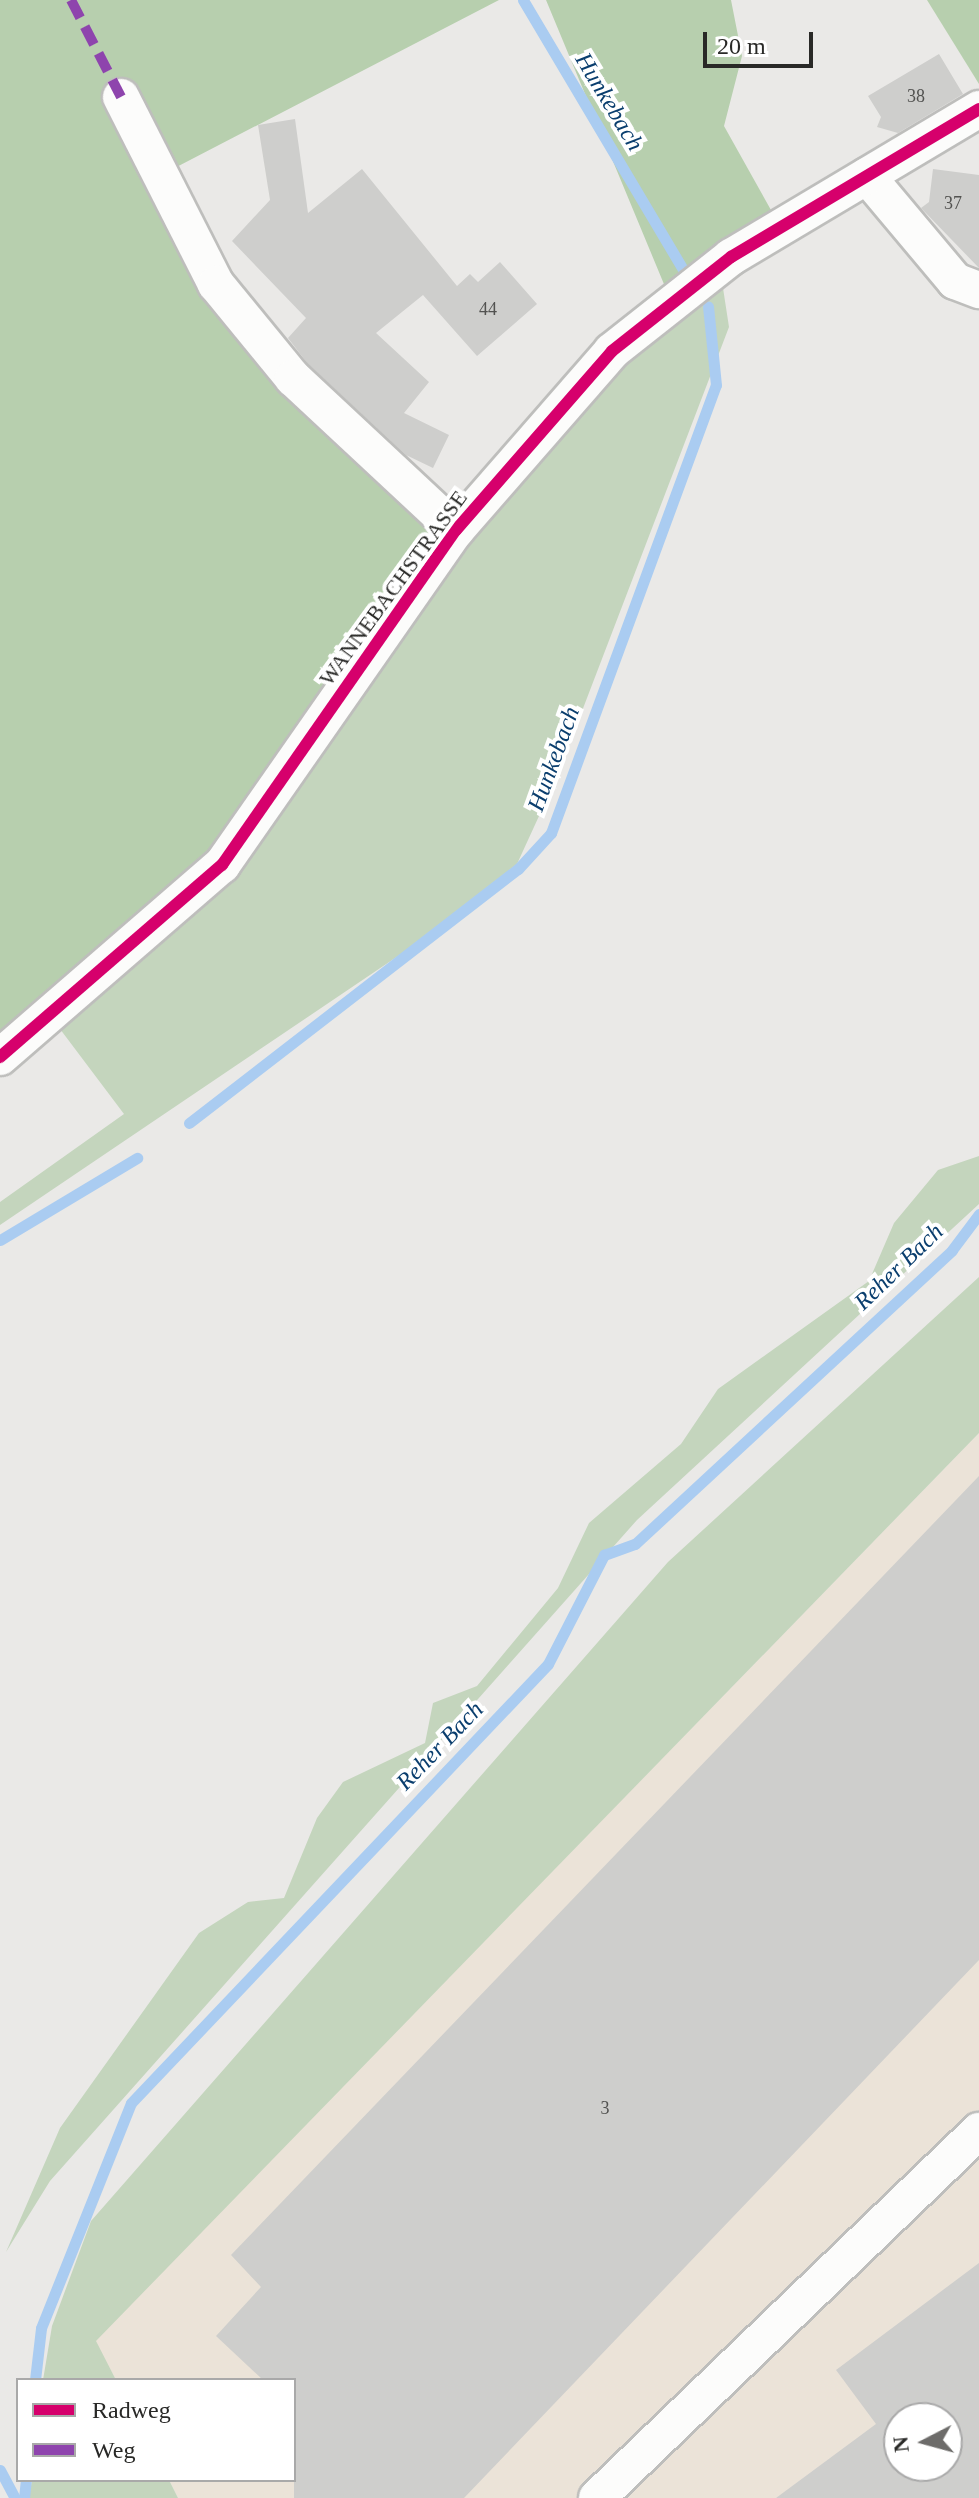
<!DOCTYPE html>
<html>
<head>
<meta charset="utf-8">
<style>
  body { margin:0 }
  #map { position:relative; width:979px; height:2498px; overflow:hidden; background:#eae9e7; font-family:Georgia,serif }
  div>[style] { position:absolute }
  .industrial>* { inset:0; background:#ebe3d8 }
  .green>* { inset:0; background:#c4d5bd }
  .forest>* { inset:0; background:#b7cfae }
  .stream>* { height:11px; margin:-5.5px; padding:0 5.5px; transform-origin:5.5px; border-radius:5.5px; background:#aaccf1 }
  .building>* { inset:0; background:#cececc }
  .roads { filter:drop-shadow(2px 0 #bebebc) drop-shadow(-2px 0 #bebebc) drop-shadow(0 2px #bebebc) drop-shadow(0 -2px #bebebc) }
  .minor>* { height:36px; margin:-18px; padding:0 18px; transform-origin:18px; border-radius:18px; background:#fcfcfb }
  .quiet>* { height:10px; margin-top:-5px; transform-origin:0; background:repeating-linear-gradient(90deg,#8e44ad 0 20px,transparent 0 30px) }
  .cycleway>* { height:12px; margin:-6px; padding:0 6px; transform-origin:6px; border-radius:6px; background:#d6006c }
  span { translate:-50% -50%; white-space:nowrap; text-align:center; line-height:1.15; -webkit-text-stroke:8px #fff; paint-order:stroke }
  .number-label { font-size:18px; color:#525250 }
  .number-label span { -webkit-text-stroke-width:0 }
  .street-label { font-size:22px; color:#292927 }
  .water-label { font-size:24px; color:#0a3e6e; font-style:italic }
  .legend { position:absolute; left:16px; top:2378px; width:280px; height:104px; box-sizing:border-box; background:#fff; border:2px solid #a9a9a9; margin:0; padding:10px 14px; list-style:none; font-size:24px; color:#292927 }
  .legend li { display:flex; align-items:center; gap:16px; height:40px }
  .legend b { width:40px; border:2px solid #a9a9a9 }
  .north { position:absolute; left:883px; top:2402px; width:80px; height:80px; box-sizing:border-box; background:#fff; border:2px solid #a9a9a9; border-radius:50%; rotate:264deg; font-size:22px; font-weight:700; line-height:32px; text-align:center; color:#292927 }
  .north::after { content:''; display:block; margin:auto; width:28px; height:36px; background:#6d6c6a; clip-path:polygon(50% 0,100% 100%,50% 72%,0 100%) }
  .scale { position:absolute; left:703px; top:32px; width:110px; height:36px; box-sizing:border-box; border:4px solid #292927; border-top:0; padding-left:10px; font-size:24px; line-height:28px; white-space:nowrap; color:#292927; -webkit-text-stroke:6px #fff; paint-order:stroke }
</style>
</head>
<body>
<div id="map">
  <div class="industrial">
    <i style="clip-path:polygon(evenodd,979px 1433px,979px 2498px,178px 2498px,169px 2480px,294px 2480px,294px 2380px,116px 2380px,95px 2341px,979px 1433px,899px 2418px,947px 2418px,947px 2466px,899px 2466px,899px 2418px)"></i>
  </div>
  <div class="green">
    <i style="clip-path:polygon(721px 275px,729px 327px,556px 779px,517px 864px,401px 954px,0 1225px,0 1202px,124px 1114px,57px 1025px,467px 534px,621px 362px)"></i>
    <i style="clip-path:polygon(979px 1156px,979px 1204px,637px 1520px,50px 2181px,6px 2252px,60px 2128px,199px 1933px,248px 1902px,284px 1898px,317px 1818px,343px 1782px,425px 1743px,433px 1703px,477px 1686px,558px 1588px,589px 1523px,681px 1444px,718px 1389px,869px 1281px,894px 1223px,938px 1170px)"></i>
    <i style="clip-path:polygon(979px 1277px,979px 1433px,96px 2341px,116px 2380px,43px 2380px,52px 2326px,91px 2221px,668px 1562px)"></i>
    <i style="clip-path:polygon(32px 2480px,169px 2480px,178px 2498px,29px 2498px)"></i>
  </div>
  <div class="forest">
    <i style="clip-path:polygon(0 0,499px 0,165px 173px,216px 284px,456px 530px,222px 865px,0 1072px)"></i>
    <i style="clip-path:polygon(546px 0,731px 0,742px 56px,724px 126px,776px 219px,666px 289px)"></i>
    <i style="clip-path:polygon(927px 0,979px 0,979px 84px)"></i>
  </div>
  <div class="stream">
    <i style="left:523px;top:0;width:312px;rotate:59.3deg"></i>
    <i style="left:189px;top:1123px;width:416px;rotate:-37.7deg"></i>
    <i style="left:518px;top:869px;width:49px;rotate:-47.5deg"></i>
    <i style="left:551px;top:833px;width:477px;rotate:-69.8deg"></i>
    <i style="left:716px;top:385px;width:79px;rotate:-95.8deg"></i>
    <i style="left:0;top:1240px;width:160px;rotate:-30.9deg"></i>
    <i style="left:35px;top:2380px;width:52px;rotate:-83.4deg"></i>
    <i style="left:41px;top:2328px;width:242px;rotate:-68.2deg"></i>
    <i style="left:131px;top:2103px;width:605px;rotate:-46.47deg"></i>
    <i style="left:548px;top:1664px;width:123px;rotate:-62.8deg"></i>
    <i style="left:604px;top:1555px;width:33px;rotate:-20deg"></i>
    <i style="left:635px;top:1544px;width:432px;rotate:-42.8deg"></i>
    <i style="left:952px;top:1250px;width:45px;rotate:-53.1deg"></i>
    <i style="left:0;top:2470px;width:32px;rotate:62deg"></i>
    <i style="left:24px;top:2498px;width:18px;rotate:-84deg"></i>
  </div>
  <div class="building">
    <i style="clip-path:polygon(939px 54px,963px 94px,898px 133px,877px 127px,881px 117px,868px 96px)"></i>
    <i style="clip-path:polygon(295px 119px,308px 213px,362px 169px,457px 286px,470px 274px,478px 282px,500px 262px,537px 304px,477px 356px,423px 295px,376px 333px,429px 382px,404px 413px,449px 435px,433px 468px,406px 455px,308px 364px,288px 338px,306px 318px,232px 241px,270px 200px,258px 125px)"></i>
    <i style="clip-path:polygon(933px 169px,979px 175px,979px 268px,921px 208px,929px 202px)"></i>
    <i style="clip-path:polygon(979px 1476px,979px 1960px,464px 2498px,294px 2498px,294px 2380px,263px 2380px,216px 2336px,261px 2287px,231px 2255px)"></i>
    <i style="clip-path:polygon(evenodd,979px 2263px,979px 2498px,776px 2498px,876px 2424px,836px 2370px,979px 2263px,899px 2418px,947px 2418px,947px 2466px,899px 2466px,899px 2418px)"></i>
  </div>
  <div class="roads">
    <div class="minor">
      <i style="left:121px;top:97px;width:210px;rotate:63.1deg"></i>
      <i style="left:216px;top:284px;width:122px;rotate:50.7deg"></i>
      <i style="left:293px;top:378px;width:223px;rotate:43deg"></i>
      <i style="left:867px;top:176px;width:137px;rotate:50deg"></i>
      <i style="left:955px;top:281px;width:26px;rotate:21deg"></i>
      <i style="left:0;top:1057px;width:294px;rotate:-40.9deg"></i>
      <i style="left:222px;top:865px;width:409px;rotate:-55.1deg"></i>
      <i style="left:456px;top:530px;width:237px;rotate:-48.9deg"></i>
      <i style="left:612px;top:351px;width:152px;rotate:-38.3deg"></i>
      <i style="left:731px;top:257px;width:289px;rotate:-30.8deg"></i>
      <i style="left:597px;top:2498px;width:530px;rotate:-43.85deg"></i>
    </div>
  </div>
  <div class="quiet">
    <i style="left:71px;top:0;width:109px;rotate:62.7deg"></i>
  </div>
  <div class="cycleway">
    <i style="left:0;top:1057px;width:294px;rotate:-40.9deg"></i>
    <i style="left:222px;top:865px;width:409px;rotate:-55.1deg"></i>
    <i style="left:456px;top:530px;width:237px;rotate:-48.9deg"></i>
    <i style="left:612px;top:351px;width:152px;rotate:-38.3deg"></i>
    <i style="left:731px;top:257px;width:289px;rotate:-30.8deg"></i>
  </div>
  <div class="number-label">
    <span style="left:916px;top:96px">38</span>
    <span style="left:953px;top:203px">37</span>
    <span style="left:488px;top:309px">44</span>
    <span style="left:605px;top:2108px">3</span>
  </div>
  <div class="street-label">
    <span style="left:393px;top:588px;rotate:-54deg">WANNEBACHSTRASSE</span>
  </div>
  <div class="water-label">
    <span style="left:609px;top:102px;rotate:59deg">Hunkebach</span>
    <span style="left:554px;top:759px;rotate:-70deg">Hunkebach</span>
    <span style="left:899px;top:1267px;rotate:-44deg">Reher Bach</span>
    <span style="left:440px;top:1746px;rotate:-46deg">Reher Bach</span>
  </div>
  <ul class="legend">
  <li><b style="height:10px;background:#d6006c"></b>Radweg</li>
  <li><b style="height:10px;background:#8e44ad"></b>Weg</li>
  </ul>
  <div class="north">N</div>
  <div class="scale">20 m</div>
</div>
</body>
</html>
